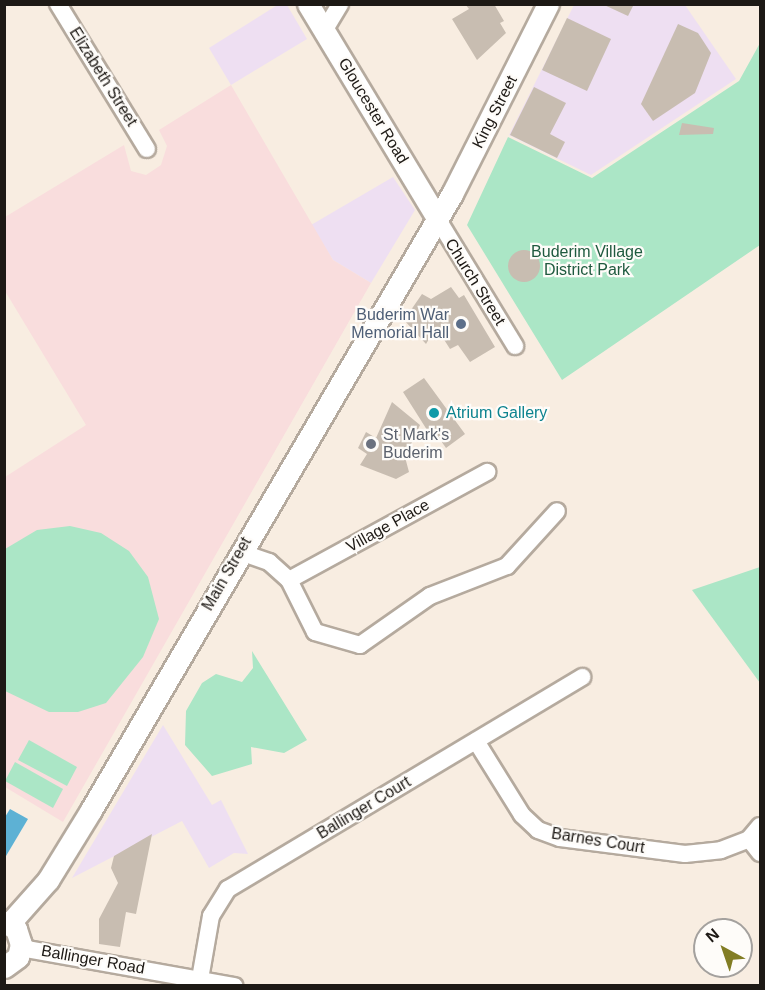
<!DOCTYPE html>
<html>
<head>
<meta charset="utf-8">
<style>
  body { margin:0 }
  #map { position:relative; width:765px; height:990px; overflow:hidden; background:#f8ede1; font-family:Helvetica,sans-serif }
  div>[style] { position:absolute }
  .commercial>* { inset:0; background:#eedff2 }
  .education>* { inset:0; background:#f9dddd }
  .green>* { inset:0; background:#abe6c6 }
  .water>* { inset:0; background:#5db1d4 }
  .building>* { inset:0; background:#c8bdb1 }
  .round { border-radius:50% }
  .roads { filter:drop-shadow(2px 0 #b5aa9e) drop-shadow(-2px 0 #b5aa9e) drop-shadow(0 2px #b5aa9e) drop-shadow(0 -2px #b5aa9e) }
  .minor>* { height:16px; margin:-8px; padding:0 8px; transform-origin:8px; border-radius:8px; background:#fff }
  .major>* { height:21px; margin:-10.5px; padding:0 10.5px; transform-origin:10.5px; border-radius:10.5px; background:#fff }
  .dots>* { width:16px; height:16px; translate:-50% -50%; box-sizing:border-box; border:3px solid #fefcf9; border-radius:50% }
  span { translate:-50% -50%; white-space:nowrap; text-align:center; line-height:1.15; -webkit-text-stroke:4.5px #fefcf9; paint-order:stroke }
  .street-label { font-size:16px; color:#1d1915 }
  .park-label { font-size:16px; color:#1f5a3f }
  .service-label { font-size:16px; color:#4e5e75 }
  .right { translate:-100% -50%; text-align:right }
  .culture-label { font-size:16px; color:#0d838f }
  .left { translate:0 -50%; text-align:left }
  .worship-label { font-size:16px; color:#5b616d }
  .frame { position:absolute; inset:0; border:6px solid #1d1915; pointer-events:none }
  .north { position:absolute; left:693px; top:918px; width:60px; height:60px; box-sizing:border-box; background:#fefcf9; border:2px solid #a4a19e; border-radius:50%; rotate:320deg; font-size:16px; font-weight:700; line-height:24px; text-align:center; color:#1d1915 }
  .north::after { content:''; display:block; margin:auto; width:21px; height:27px; background:#827d24; clip-path:polygon(50% 0,100% 100%,50% 72%,0 100%) }
</style>
</head>
<body>
<div id="map">
  <div class="commercial">
    <i style="clip-path:polygon(279px 4px,287px 5px,307px 39px,231px 85px,209px 48px)"></i>
    <i style="clip-path:polygon(574px 5px,685px 5px,736px 79px,591px 175px,509px 135px)"></i>
    <i style="clip-path:polygon(393px 177px,415px 210px,371px 283px,333px 260px,311px 225px)"></i>
    <i style="clip-path:polygon(163px 725px,212px 805px,221px 800px,248px 854px,234px 853px,209px 868px,182px 821px,72px 878px)"></i>
  </div>
  <div class="education">
    <i style="clip-path:polygon(231px 85px,333px 260px,371px 283px,63px 822px,5px 787px,5px 477px,86px 425px,5px 291px,5px 217px,124px 145px,131px 171px,146px 175px,161px 165px,167px 146px,159px 130px)"></i>
  </div>
  <div class="green">
    <i style="clip-path:polygon(760px 43px,760px 245px,562px 380px,467px 225px,508px 137px,592px 178px,739px 81px)"></i>
    <i style="clip-path:polygon(70px 526px,101px 533px,129px 551px,148px 577px,159px 619px,143px 657px,106px 703px,78px 712px,49px 712px,5px 691px,5px 549px,37px 530px)"></i>
    <i style="clip-path:polygon(760px 567px,760px 683px,692px 590px)"></i>
    <i style="clip-path:polygon(252px 651px,307px 740px,284px 753px,251px 747px,252px 764px,212px 776px,185px 745px,186px 711px,202px 683px,216px 674px,242px 682px,253px 668px)"></i>
    <i style="clip-path:polygon(29px 740px,77px 767px,67px 786px,18px 760px)"></i>
    <i style="clip-path:polygon(15px 762px,63px 789px,53px 808px,5px 781px)"></i>
  </div>
  <div class="water">
    <i style="clip-path:polygon(10px 809px,28px 819px,6px 856px,5px 817px)"></i>
  </div>
  <div class="building">
    <i style="clip-path:polygon(465px 4px,494px 4px,504px 21px,500px 23px,506px 33px,477px 60px,452px 19px,469px 9px)"></i>
    <i style="clip-path:polygon(602px 4px,634px 4px,628px 16px)"></i>
    <i style="clip-path:polygon(567px 18px,611px 39px,587px 91px,542px 70px)"></i>
    <i style="clip-path:polygon(678px 24px,698px 33px,711px 53px,695px 93px,653px 121px,641px 104px)"></i>
    <i style="clip-path:polygon(534px 87px,566px 103px,550px 134px,565px 142px,557px 158px,510px 135px)"></i>
    <i style="clip-path:polygon(682px 123px,714px 128px,713px 134px,679px 135px)"></i>
    <i class="round" style="left:508px;top:250px;width:32px;height:32px"></i>
    <i style="clip-path:polygon(451px 287px,459px 298px,464px 295px,495px 347px,470px 362px,458px 345px,450px 349px,436px 327px,426px 344px,404px 320px,422px 294px,431px 299px)"></i>
    <i style="clip-path:polygon(424px 378px,465px 434px,446px 448px,439px 438px,434px 441px,403px 392px)"></i>
    <i style="clip-path:polygon(392px 402px,420px 425px,405px 457px,409px 472px,396px 479px,360px 465px,367px 454px,358px 448px,366px 432px,376px 438px)"></i>
    <i style="clip-path:polygon(152px 834px,136px 914px,126px 912px,120px 947px,99px 944px,99px 919px,118px 883px,111px 868px,114px 856px)"></i>
  </div>
  <div class="roads">
    <div class="minor">
      <i style="left:58px;top:4px;width:170px;rotate:58.5deg"></i>
      <i style="left:324px;top:31px;width:31px;rotate:-59deg"></i>
      <i style="left:437px;top:218px;width:150px;rotate:58.6deg"></i>
      <i style="left:240px;top:552px;width:31px;rotate:19deg"></i>
      <i style="left:269px;top:562px;width:27px;rotate:42deg"></i>
      <i style="left:289px;top:580px;width:58px;rotate:63.4deg"></i>
      <i style="left:315px;top:632px;width:47px;rotate:16.1deg"></i>
      <i style="left:360px;top:645px;width:85px;rotate:-35deg"></i>
      <i style="left:430px;top:596px;width:83px;rotate:-21.3deg"></i>
      <i style="left:507px;top:566px;width:74px;rotate:-47.7deg"></i>
      <i style="left:289px;top:580px;width:226px;rotate:-28.6deg"></i>
      <i style="left:476px;top:741px;width:87px;rotate:58.1deg"></i>
      <i style="left:522px;top:815px;width:22px;rotate:43deg"></i>
      <i style="left:538px;top:830px;width:23px;rotate:20deg"></i>
      <i style="left:560px;top:838px;width:126px;rotate:7.3deg"></i>
      <i style="left:685px;top:854px;width:36px;rotate:-6deg"></i>
      <i style="left:721px;top:850px;width:30px;rotate:-21deg"></i>
      <i style="left:749px;top:839px;width:17px;rotate:-50deg"></i>
      <i style="left:749px;top:839px;width:18px;rotate:52deg"></i>
      <i style="left:21px;top:948px;width:217px;rotate:10.1deg"></i>
      <i style="left:200px;top:979px;width:64px;rotate:-80.1deg"></i>
      <i style="left:211px;top:916px;width:32px;rotate:-58deg"></i>
      <i style="left:228px;top:889px;width:413px;rotate:-30.9deg"></i>
    </div>
    <div class="major">
      <i style="left:308px;top:4px;width:250px;rotate:58.9deg"></i>
      <i style="left:4px;top:922px;width:14px;rotate:30deg"></i>
      <i style="left:16px;top:929px;width:16px;rotate:72deg"></i>
      <i style="left:21px;top:944px;width:13px;rotate:103deg"></i>
      <i style="left:18px;top:957px;width:17px;rotate:144deg"></i>
      <i style="left:9px;top:924px;width:59px;rotate:-48.4deg"></i>
      <i style="left:48px;top:880px;width:82px;rotate:-58.4deg"></i>
      <i style="left:91px;top:810px;width:714px;rotate:-59.63deg"></i>
      <i style="left:452px;top:194px;width:213px;rotate:-63.2deg"></i>
    </div>
  </div>
  <div class="dots">
    <i style="left:461px;top:324px;background:#5c6f8a"></i>
    <i style="left:434px;top:413px;background:#0f9aa8"></i>
    <i style="left:371px;top:444px;background:#6b7280"></i>
  </div>
  <div class="street-label">
    <span style="left:103px;top:77px;rotate:58deg">Elizabeth Street</span>
    <span style="left:373px;top:111px;rotate:59deg">Gloucester Road</span>
    <span style="left:495px;top:112px;rotate:-63deg">King Street</span>
    <span style="left:475px;top:282px;rotate:58deg">Church Street</span>
    <span style="left:388px;top:526px;rotate:-29deg">Village Place</span>
    <span style="left:227px;top:574px;rotate:-60deg">Main Street</span>
    <span style="left:364px;top:808px;rotate:-31deg">Ballinger Court</span>
    <span style="left:598px;top:841px;rotate:9deg">Barnes Court</span>
    <span style="left:93px;top:960px;rotate:10deg">Ballinger Road</span>
  </div>
  <div class="park-label">
    <span style="left:587px;top:261px">Buderim Village<br>District Park</span>
  </div>
  <div class="service-label">
    <span class="right" style="left:449px;top:324px">Buderim War<br>Memorial Hall</span>
  </div>
  <div class="culture-label">
    <span class="left" style="left:446px;top:413px">Atrium Gallery</span>
  </div>
  <div class="worship-label">
    <span class="left" style="left:383px;top:444px">St Mark's<br>Buderim</span>
  </div>
  <div class="frame"></div>
  <div class="north">N</div>
</div>
</body>
</html>
